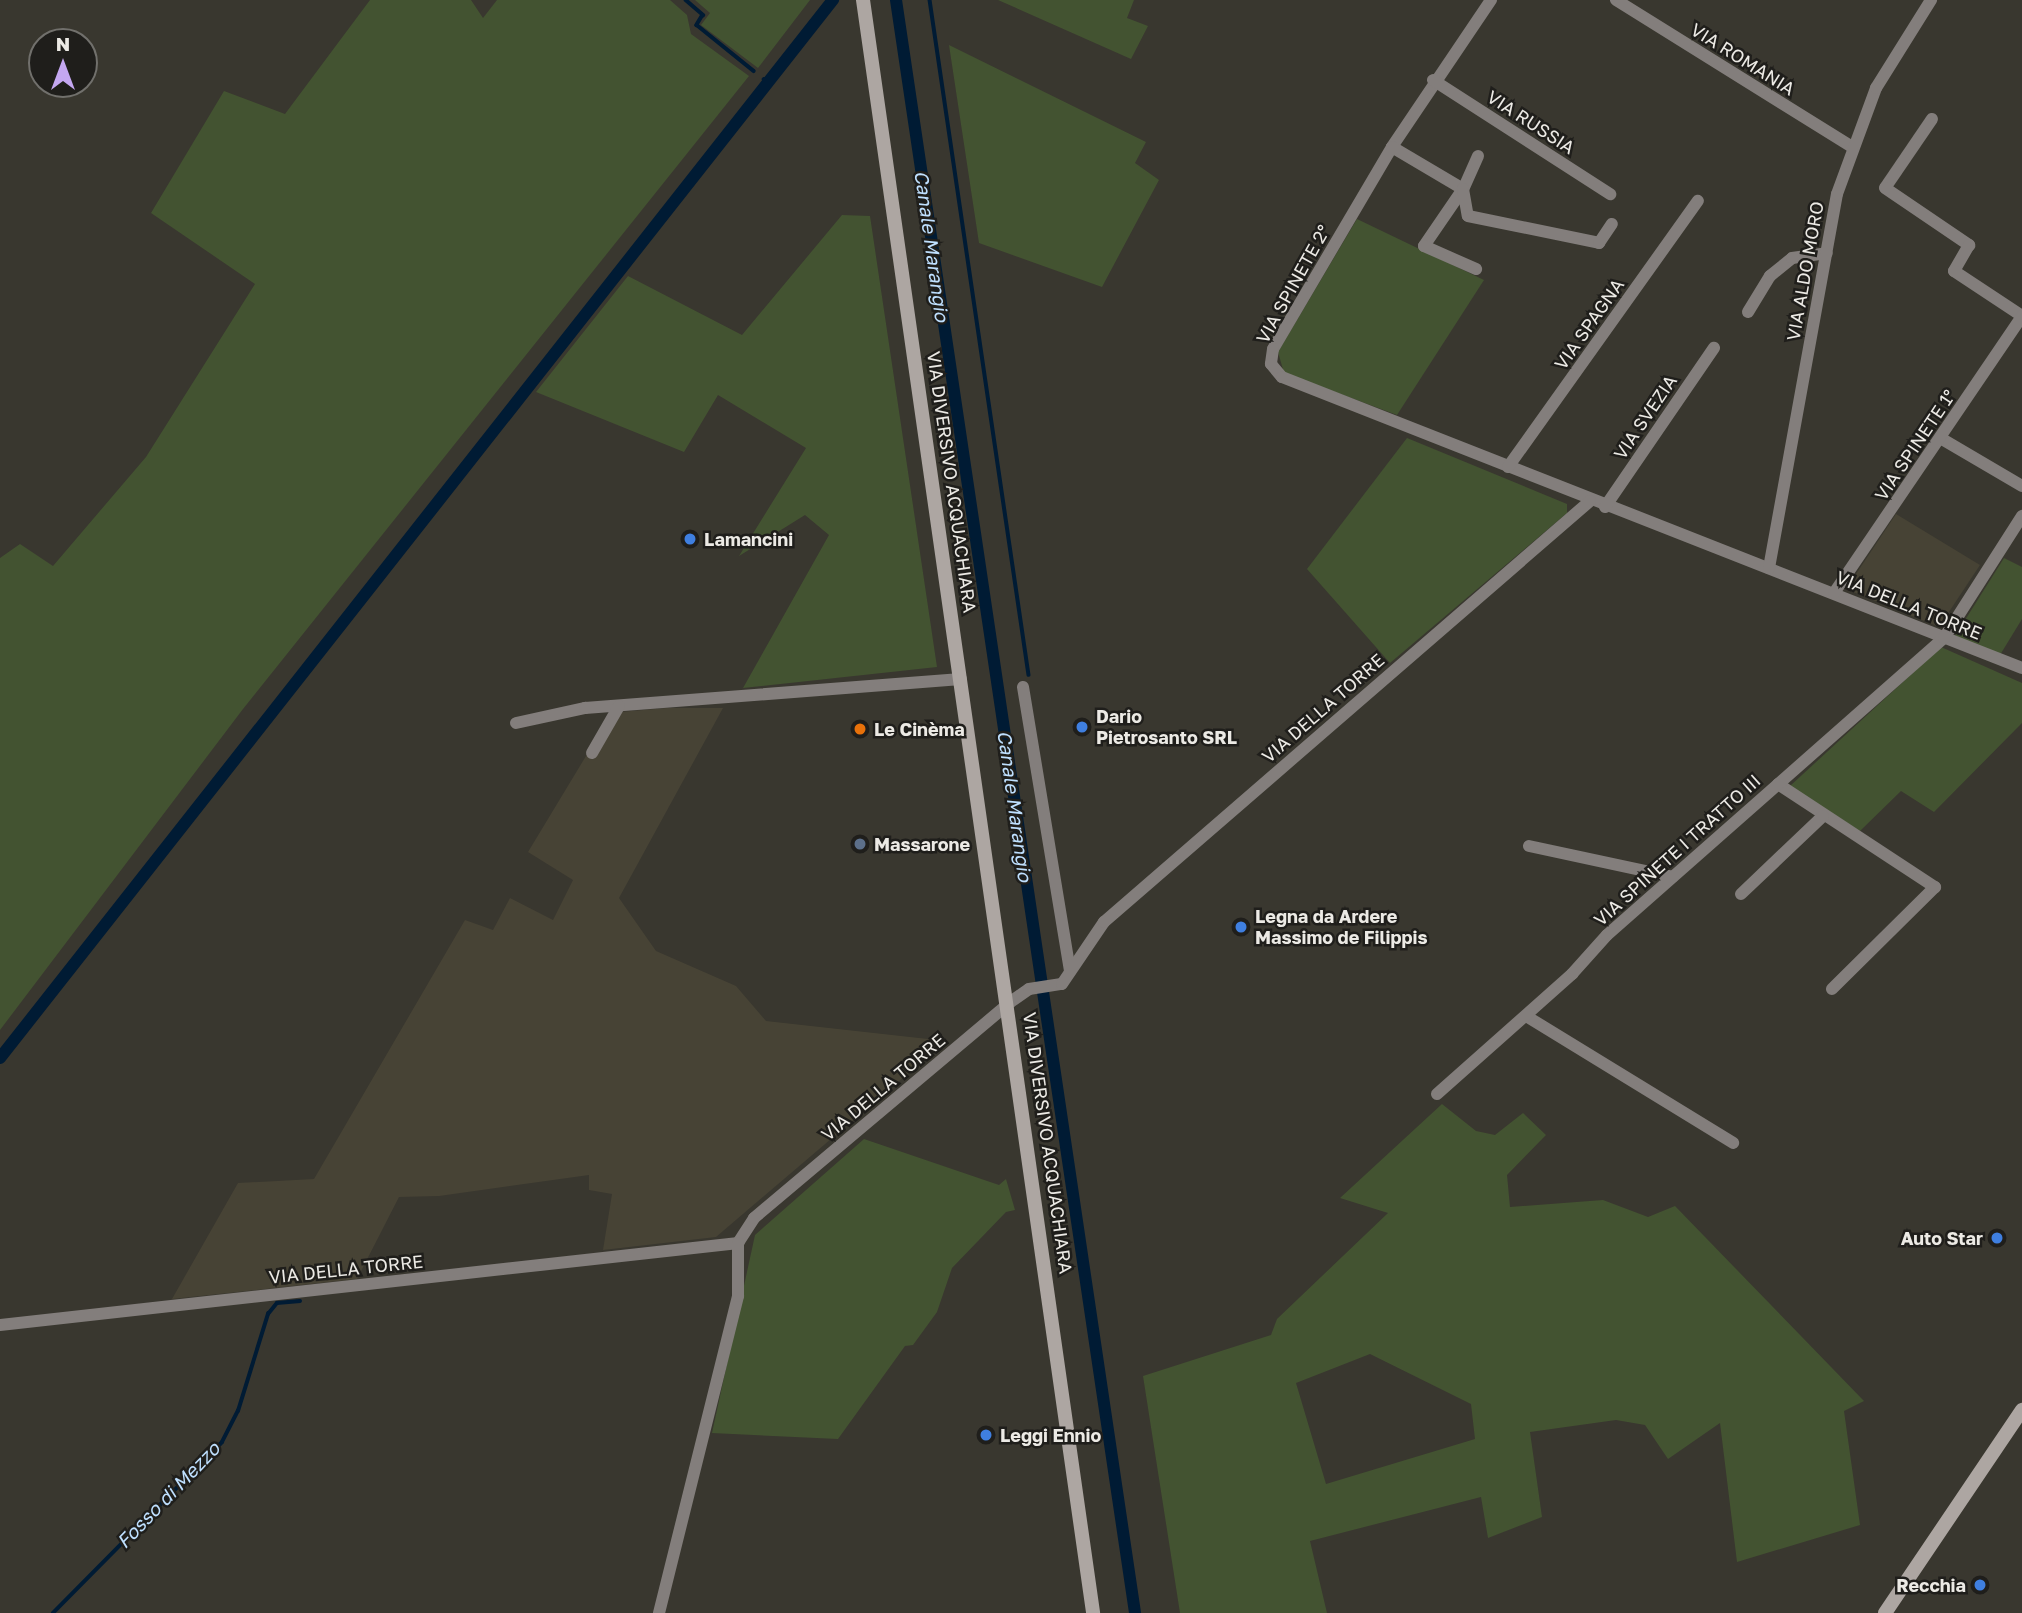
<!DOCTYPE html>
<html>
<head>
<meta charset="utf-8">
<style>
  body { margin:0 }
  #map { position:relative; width:2022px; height:1613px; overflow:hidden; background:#39372f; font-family:"Golos Text",sans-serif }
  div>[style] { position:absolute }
  .built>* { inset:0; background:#474335 }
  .green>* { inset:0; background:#435331 }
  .stream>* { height:3.5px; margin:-1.75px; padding:0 1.75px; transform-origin:1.75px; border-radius:1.75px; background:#001b34 }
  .canal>* { height:12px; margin:-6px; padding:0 6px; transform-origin:6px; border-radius:6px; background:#001b34 }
  .street>* { height:12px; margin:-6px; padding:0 6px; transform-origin:6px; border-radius:6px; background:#837e7c }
  .secondary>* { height:14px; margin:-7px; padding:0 7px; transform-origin:7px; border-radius:7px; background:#ada6a2 }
  .dots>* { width:19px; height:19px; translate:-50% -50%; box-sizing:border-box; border:4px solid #1f1e1b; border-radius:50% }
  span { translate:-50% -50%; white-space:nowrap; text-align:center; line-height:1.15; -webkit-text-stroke:5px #1f1e1b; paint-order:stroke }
  .street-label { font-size:18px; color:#eceae5 }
  .poi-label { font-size:18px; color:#eceae5; font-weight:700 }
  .left { translate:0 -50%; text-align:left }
  .right { translate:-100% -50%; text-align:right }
  .water-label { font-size:19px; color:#bfe0ff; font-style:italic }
  .north { position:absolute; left:28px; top:28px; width:70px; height:70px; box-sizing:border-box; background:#1f1e1b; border:2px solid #71706c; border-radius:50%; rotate:0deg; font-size:19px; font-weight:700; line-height:28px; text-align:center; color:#eceae5 }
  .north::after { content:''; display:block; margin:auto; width:24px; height:32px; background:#c4a7f1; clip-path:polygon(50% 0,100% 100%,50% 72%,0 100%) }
</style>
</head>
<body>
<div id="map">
  <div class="built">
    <i style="clip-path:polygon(1896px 514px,1980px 565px,1939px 627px,1846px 589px)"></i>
    <i style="clip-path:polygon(667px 708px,723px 708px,619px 898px,656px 951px,736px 986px,766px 1021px,946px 1041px,716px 1237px,603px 1250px,612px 1194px,589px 1190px,589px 1175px,439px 1196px,399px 1197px,357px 1279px,172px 1299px,238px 1183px,314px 1179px,465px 920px,493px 930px,510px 898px,553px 920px,573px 880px,528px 852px,589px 751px,620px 712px)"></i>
  </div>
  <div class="green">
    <i style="clip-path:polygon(370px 0,471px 0,483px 18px,497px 0,670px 0,687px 15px,691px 34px,749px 76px,243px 709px,0 1030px,0 558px,20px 544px,53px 566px,146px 457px,255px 284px,151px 213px,224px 91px,285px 114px)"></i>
    <i style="clip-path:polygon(695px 0,810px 0,758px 68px,701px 25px,710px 13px)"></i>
    <i style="clip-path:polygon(998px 0,1134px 0,1127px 18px,1148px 26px,1131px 59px)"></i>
    <i style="clip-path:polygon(949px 45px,1146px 142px,1135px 163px,1159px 180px,1102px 287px,979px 243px)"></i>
    <i style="clip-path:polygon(842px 215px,870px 216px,937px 667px,743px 688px,829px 535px,805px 515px,739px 556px,806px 448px,718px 395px,684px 452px,536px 392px,628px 276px,742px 335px)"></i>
    <i style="clip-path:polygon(1357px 219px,1484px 280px,1397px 415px,1284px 373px,1278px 352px)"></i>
    <i style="clip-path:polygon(1407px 438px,1567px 504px,1567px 513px,1390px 663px,1307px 569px)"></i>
    <i style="clip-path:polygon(2004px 558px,2022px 567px,2022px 619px,2000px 655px,1955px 636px)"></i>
    <i style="clip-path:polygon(1941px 647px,2022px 683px,2022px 723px,1934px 812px,1901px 791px,1860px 831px,1790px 786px)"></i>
    <i style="clip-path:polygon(evenodd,1442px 1104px,1476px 1131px,1495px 1135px,1523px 1113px,1546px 1135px,1507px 1175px,1510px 1207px,1603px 1200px,1648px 1217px,1675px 1206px,1864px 1401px,1844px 1411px,1860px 1525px,1737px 1562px,1720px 1423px,1668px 1459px,1645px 1425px,1616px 1420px,1530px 1432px,1542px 1517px,1488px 1538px,1481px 1497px,1310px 1541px,1327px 1613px,1180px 1613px,1143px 1376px,1271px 1335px,1277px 1319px,1388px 1213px,1340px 1198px,1442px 1104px,1370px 1354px,1471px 1404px,1475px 1439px,1326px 1484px,1296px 1383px,1370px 1354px)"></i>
    <i style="clip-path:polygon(864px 1139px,999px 1185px,1006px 1179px,1015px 1210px,1006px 1212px,952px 1268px,937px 1312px,913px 1345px,905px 1346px,838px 1439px,712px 1433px,755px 1235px)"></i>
  </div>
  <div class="stream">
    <i style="left:686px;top:0;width:23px;rotate:41deg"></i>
    <i style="left:703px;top:15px;width:12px;rotate:121deg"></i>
    <i style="left:697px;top:25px;width:73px;rotate:38.9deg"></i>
    <i style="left:930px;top:0;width:682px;rotate:81.66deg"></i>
    <i style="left:764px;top:79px;width:5px;rotate:37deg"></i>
    <i style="left:53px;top:1613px;width:240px;rotate:-45.3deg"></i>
    <i style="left:222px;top:1442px;width:35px;rotate:-63deg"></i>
    <i style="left:238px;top:1411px;width:102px;rotate:-72.8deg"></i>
    <i style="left:268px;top:1314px;width:14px;rotate:-51deg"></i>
    <i style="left:277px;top:1303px;width:23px;rotate:-5deg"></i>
  </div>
  <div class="canal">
    <i style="left:896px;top:0;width:1631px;rotate:81.57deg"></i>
    <i style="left:0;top:1058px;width:1347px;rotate:-51.79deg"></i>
  </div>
  <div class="street">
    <i style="left:1491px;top:0;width:177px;rotate:124deg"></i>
    <i style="left:1392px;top:147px;width:234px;rotate:120.5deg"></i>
    <i style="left:1273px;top:349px;width:15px;rotate:98deg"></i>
    <i style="left:1271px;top:364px;width:17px;rotate:50deg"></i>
    <i style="left:1282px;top:377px;width:795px;rotate:21.47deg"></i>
    <i style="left:1616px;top:0;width:278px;rotate:31.9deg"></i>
    <i style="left:1433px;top:80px;width:211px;rotate:32.8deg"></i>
    <i style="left:1932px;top:119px;width:83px;rotate:124.3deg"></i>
    <i style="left:1885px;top:188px;width:102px;rotate:34.2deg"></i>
    <i style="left:1969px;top:245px;width:30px;rotate:120deg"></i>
    <i style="left:1954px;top:271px;width:82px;rotate:33.5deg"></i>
    <i style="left:1392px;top:147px;width:82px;rotate:30.6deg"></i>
    <i style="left:1463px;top:189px;width:69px;rotate:124.4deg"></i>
    <i style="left:1424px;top:246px;width:57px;rotate:23.9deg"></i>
    <i style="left:1478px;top:156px;width:36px;rotate:114deg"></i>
    <i style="left:1463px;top:189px;width:27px;rotate:80deg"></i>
    <i style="left:1468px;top:216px;width:134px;rotate:11.6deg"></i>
    <i style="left:1599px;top:243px;width:23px;rotate:-56deg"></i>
    <i style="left:1748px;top:312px;width:42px;rotate:-58.6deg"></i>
    <i style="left:1770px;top:276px;width:28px;rotate:-39deg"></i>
    <i style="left:1792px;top:258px;width:35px;rotate:-8deg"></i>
    <i style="left:1942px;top:439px;width:93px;rotate:30.4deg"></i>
    <i style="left:1508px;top:467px;width:327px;rotate:-54.5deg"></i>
    <i style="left:1605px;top:507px;width:193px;rotate:-55.6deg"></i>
    <i style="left:1769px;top:568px;width:380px;rotate:-79.7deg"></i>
    <i style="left:1837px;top:194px;width:113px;rotate:-69.8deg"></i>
    <i style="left:1876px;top:88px;width:104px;rotate:-58deg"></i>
    <i style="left:1834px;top:593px;width:335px;rotate:-55.8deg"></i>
    <i style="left:1023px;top:687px;width:288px;rotate:80.6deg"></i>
    <i style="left:516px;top:723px;width:71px;rotate:-12.3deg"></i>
    <i style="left:585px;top:708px;width:377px;rotate:-4.4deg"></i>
    <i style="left:592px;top:753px;width:54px;rotate:-60.1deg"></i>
    <i style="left:1778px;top:784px;width:188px;rotate:33.3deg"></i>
    <i style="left:1935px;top:887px;width:145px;rotate:135.3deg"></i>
    <i style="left:1529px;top:846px;width:147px;rotate:12.1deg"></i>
    <i style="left:1741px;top:894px;width:113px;rotate:-43.6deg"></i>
    <i style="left:1526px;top:1016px;width:243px;rotate:31.5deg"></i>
    <i style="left:1437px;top:1094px;width:181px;rotate:-41.6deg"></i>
    <i style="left:1572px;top:974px;width:52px;rotate:-48.1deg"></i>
    <i style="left:1607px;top:935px;width:449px;rotate:-41.4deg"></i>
    <i style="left:1944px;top:638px;width:145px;rotate:-57.4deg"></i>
    <i style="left:0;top:1325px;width:743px;rotate:-6.34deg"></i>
    <i style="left:738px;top:1243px;width:30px;rotate:-57deg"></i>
    <i style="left:754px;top:1218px;width:334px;rotate:-40.1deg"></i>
    <i style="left:1009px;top:1003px;width:24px;rotate:-35deg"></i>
    <i style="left:1029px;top:989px;width:33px;rotate:-9deg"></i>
    <i style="left:1062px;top:984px;width:75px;rotate:-55.9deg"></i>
    <i style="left:1104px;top:922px;width:643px;rotate:-40.9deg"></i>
    <i style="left:659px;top:1613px;width:327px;rotate:-76deg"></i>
    <i style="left:738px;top:1296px;width:53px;rotate:-90deg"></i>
  </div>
  <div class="secondary">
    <i style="left:863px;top:0;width:1629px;rotate:81.88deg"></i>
    <i style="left:1885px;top:1613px;width:245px;rotate:-56deg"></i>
  </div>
  <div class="dots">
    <i style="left:690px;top:539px;background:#3f7fe0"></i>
    <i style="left:1082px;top:727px;background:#3f7fe0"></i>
    <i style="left:860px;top:729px;background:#e8710a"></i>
    <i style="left:860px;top:844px;background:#5c6f8a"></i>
    <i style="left:1241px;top:927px;background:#3f7fe0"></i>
    <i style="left:1997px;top:1238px;background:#3f7fe0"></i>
    <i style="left:986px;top:1435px;background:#3f7fe0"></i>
    <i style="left:1980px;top:1585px;background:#3f7fe0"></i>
  </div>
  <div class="street-label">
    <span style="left:1743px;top:59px;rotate:32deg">VIA ROMANIA</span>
    <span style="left:1531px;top:122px;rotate:33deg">VIA RUSSIA</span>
    <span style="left:1805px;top:271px;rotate:-80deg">VIA ALDO MORO</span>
    <span style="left:1293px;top:284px;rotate:-61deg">VIA SPINETE 2°</span>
    <span style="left:1589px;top:324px;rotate:-55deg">VIA SPAGNA</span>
    <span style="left:1645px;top:417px;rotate:-56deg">VIA SVEZIA</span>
    <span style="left:1915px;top:445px;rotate:-56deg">VIA SPINETE 1°</span>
    <span style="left:952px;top:482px;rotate:82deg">VIA DIVERSIVO ACQUACHIARA</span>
    <span style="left:1909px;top:605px;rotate:22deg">VIA DELLA TORRE</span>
    <span style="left:1323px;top:708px;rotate:-41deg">VIA DELLA TORRE</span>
    <span style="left:1677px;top:850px;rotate:-42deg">VIA SPINETE I TRATTO III</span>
    <span style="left:883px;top:1087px;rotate:-40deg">VIA DELLA TORRE</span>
    <span style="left:1048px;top:1143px;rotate:82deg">VIA DIVERSIVO ACQUACHIARA</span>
    <span style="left:346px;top:1269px;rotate:-6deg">VIA DELLA TORRE</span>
  </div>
  <div class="poi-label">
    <span class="left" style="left:704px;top:539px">Lamancini</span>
    <span class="left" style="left:1096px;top:727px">Dario<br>Pietrosanto SRL</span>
    <span class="left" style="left:874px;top:729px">Le Cinèma</span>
    <span class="left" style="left:874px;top:844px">Massarone</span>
    <span class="left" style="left:1255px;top:927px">Legna da Ardere<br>Massimo de Filippis</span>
    <span class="right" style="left:1983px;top:1238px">Auto Star</span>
    <span class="left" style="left:1000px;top:1435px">Leggi Ennio</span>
    <span class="right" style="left:1966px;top:1585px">Recchia</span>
  </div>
  <div class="water-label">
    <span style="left:932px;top:246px;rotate:82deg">Canale Marangio</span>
    <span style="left:1015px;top:806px;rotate:82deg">Canale Marangio</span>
    <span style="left:168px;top:1495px;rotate:-46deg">Fosso di Mezzo</span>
  </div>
  <div class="north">N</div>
</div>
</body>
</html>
